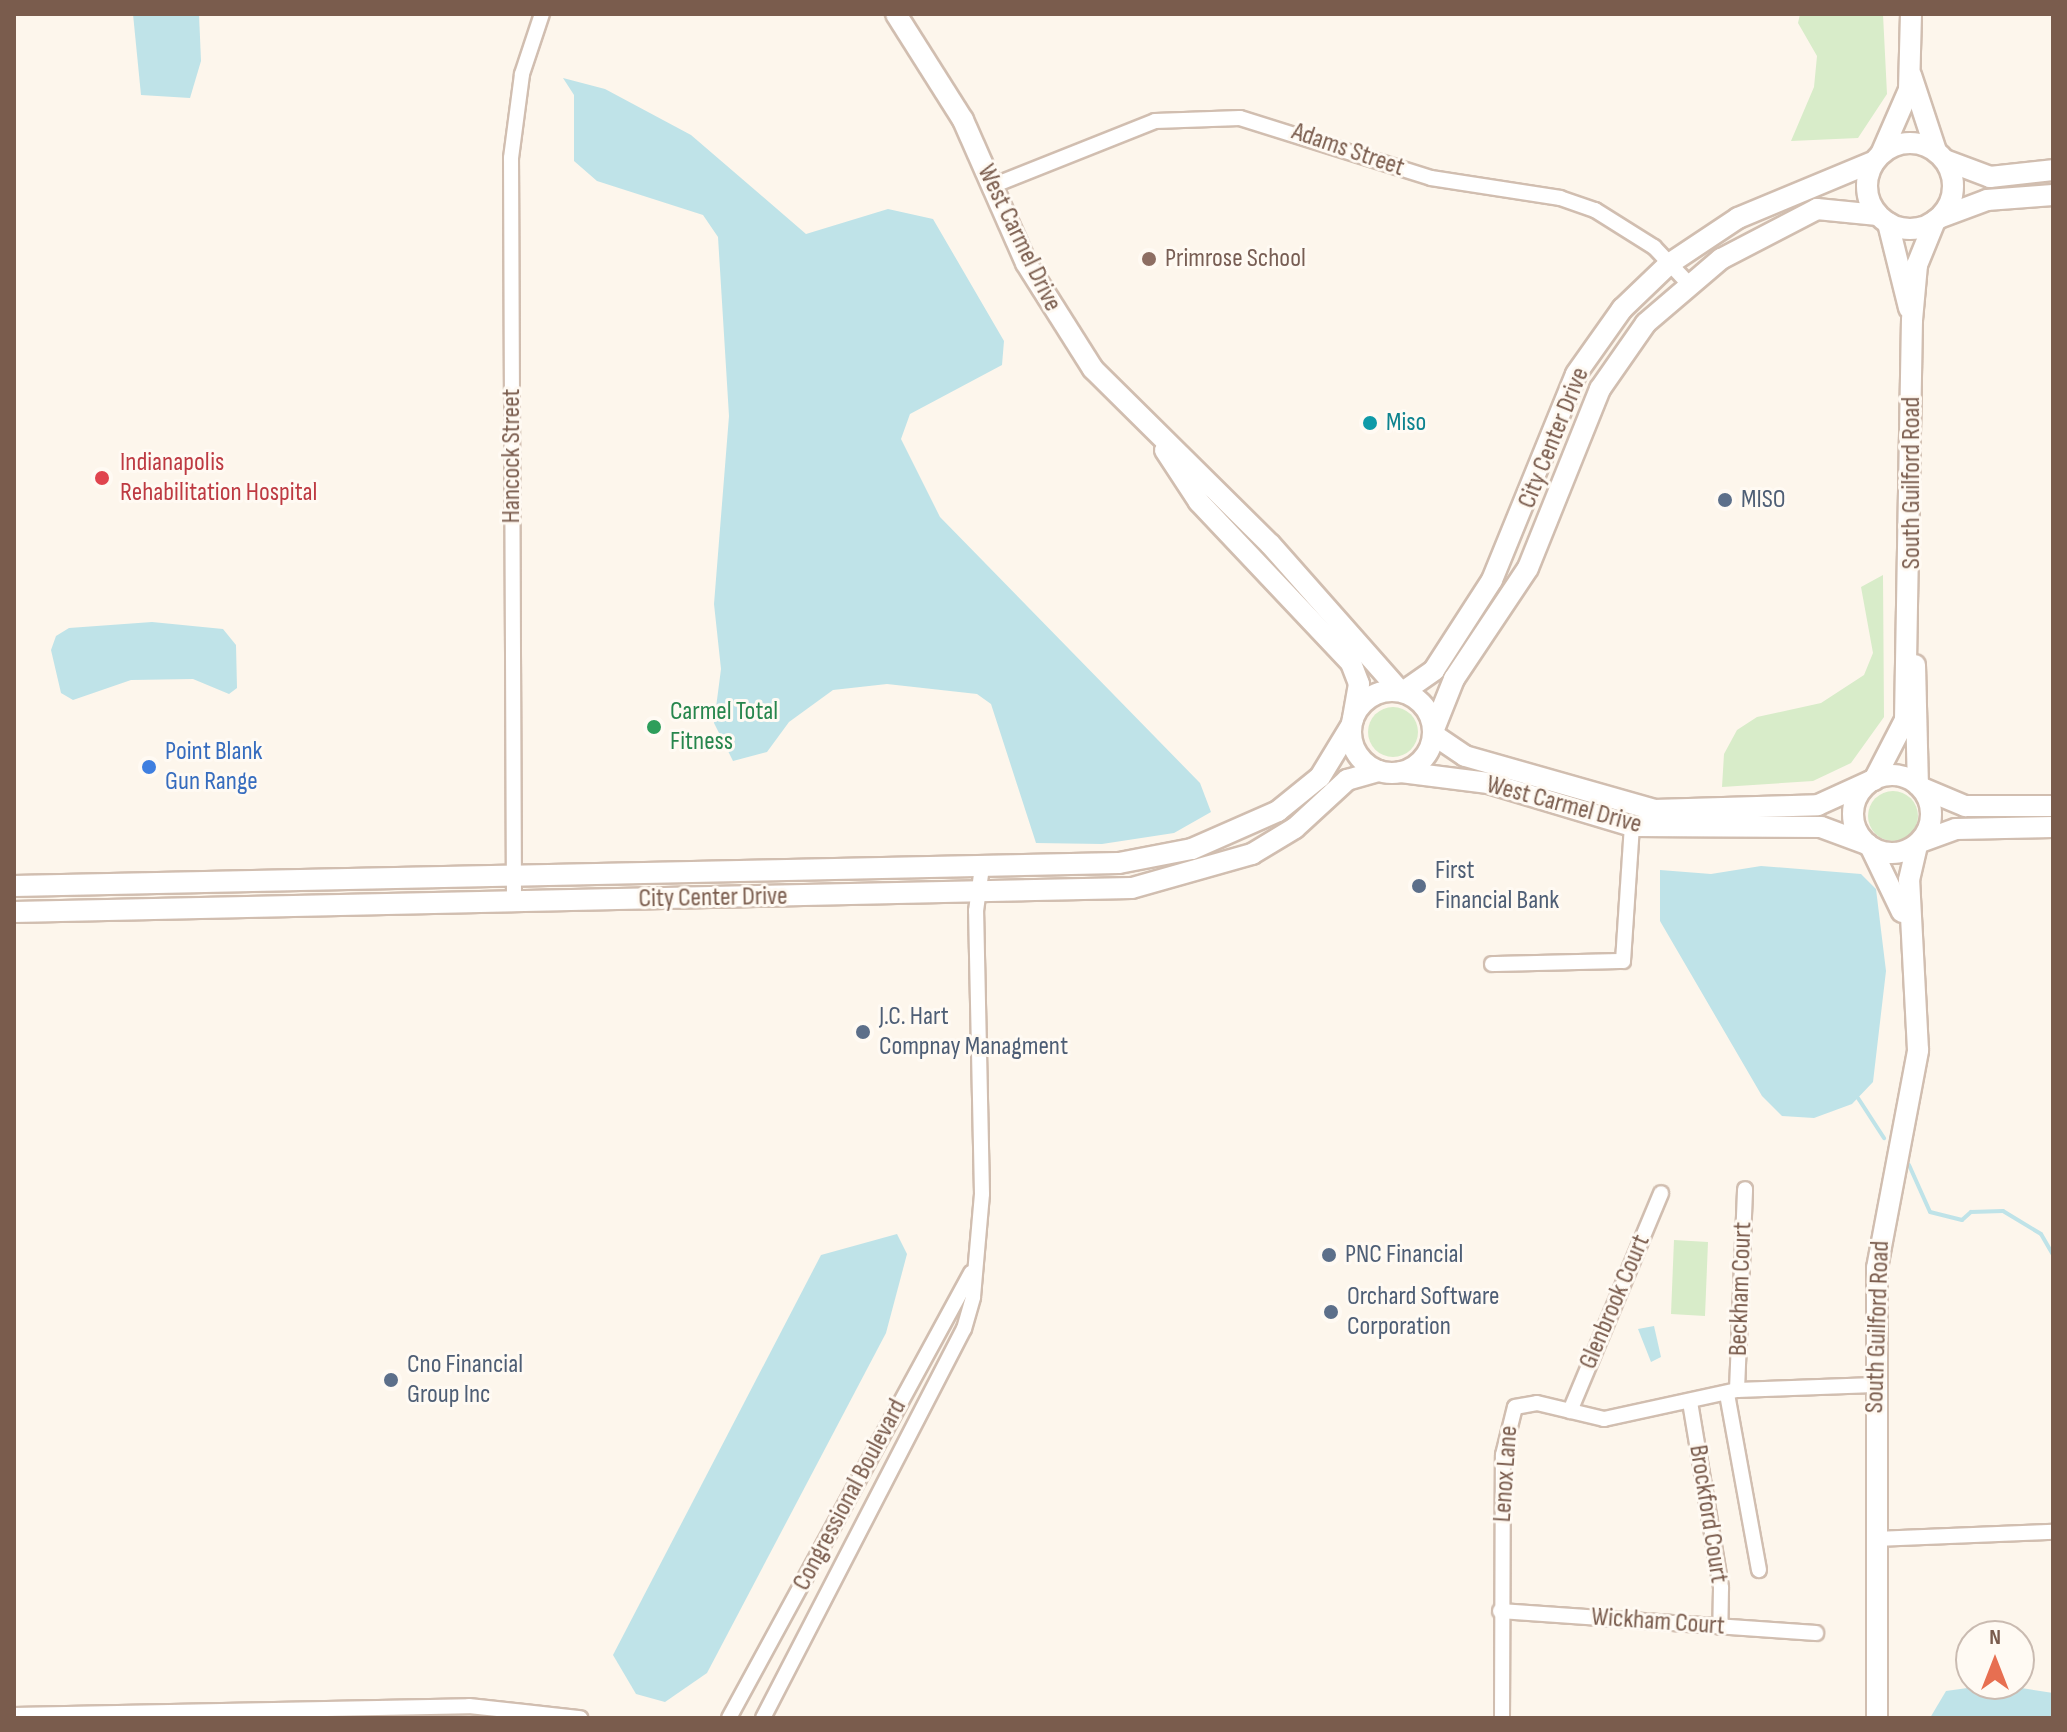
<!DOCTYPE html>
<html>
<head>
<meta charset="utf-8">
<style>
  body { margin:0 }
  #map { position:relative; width:2067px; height:1732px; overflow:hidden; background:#fdf6ec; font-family:"Sofia Sans Condensed",sans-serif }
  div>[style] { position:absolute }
  .green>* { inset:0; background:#d8ecc9 }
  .round { border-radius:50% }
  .water>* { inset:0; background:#bfe3e8 }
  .stream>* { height:4px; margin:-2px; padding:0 2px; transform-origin:2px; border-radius:2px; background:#bfe3e8 }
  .roads { filter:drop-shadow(2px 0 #d1beb0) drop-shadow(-2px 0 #d1beb0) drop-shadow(0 2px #d1beb0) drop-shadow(0 -2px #d1beb0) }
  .street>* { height:14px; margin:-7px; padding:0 7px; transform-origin:7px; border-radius:7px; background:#fff }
  .secondary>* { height:20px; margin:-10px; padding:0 10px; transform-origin:10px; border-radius:10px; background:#fff }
  .secondary>.ring { margin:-10px; padding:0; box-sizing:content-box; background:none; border:20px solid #fff; border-radius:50% }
  .dots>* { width:22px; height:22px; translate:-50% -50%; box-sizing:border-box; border:4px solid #fffaf3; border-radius:50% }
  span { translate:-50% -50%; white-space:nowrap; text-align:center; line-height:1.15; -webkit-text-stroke:6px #fffaf3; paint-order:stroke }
  .street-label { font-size:26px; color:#7a5c4d }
  .education-label { font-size:26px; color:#785e54 }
  .left { translate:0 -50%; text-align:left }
  .culture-label { font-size:26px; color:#0d838f }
  .health-label { font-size:26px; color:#be3a42 }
  .service-label { font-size:26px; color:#4e5e75 }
  .leisure-label { font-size:26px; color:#27864d }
  .shop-label { font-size:26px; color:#366cbe }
  .frame { position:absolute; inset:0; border:16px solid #7a5c4d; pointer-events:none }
  .north { position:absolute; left:1955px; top:1620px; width:80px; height:80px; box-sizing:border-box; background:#fffaf3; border:2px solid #cabbb1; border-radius:50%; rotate:0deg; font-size:22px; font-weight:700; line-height:32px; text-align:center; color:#7a5c4d }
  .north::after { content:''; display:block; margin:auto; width:28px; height:36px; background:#e76f51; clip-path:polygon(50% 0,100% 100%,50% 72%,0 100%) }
</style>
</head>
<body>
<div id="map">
  <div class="green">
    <i style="clip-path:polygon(1800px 14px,1883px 14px,1887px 94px,1858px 138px,1791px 141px,1814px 87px,1817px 56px,1798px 23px)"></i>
    <i style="clip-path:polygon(1883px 575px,1884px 717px,1851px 763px,1813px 781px,1722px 787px,1724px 754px,1737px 730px,1757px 717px,1821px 703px,1864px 675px,1873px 653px,1861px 587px)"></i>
    <i class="round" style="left:1368px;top:707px;width:50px;height:50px"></i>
    <i class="round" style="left:1868px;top:791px;width:50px;height:50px"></i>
    <i style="clip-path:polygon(1674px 1240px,1708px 1242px,1705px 1316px,1671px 1314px)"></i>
  </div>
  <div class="water">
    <i style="clip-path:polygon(133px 14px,199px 14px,201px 61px,190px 98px,141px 95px)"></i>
    <i style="clip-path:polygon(563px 78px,605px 89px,691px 135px,806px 234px,888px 209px,933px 219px,1004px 341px,1002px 365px,910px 414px,901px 439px,940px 517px,1200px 783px,1211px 812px,1174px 833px,1102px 844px,1036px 843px,991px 704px,977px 694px,887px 684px,833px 690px,789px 722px,767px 752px,733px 761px,714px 723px,721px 669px,714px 604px,729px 416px,718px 237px,703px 215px,597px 181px,574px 161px,574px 95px)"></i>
    <i style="clip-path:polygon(152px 622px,223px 629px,236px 645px,237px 688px,229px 694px,193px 679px,131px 680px,73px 700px,61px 693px,51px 650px,56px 636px,69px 628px)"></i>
    <i style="clip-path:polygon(1761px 866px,1861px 874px,1876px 889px,1886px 971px,1873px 1082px,1852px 1104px,1814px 1118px,1782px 1116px,1762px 1096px,1660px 921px,1660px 870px,1711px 874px)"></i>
    <i style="clip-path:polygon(897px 1234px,907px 1254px,886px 1333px,707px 1673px,665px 1702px,636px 1694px,613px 1655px,821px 1255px)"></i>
    <i style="clip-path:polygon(1654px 1326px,1661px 1357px,1651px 1362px,1638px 1329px)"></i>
    <i style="clip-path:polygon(1996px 1684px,2053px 1693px,2053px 1718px,1930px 1718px,1946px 1691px)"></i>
  </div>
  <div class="stream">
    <i style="left:1858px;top:1098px;width:48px;rotate:57deg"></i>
    <i style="left:1909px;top:1165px;width:51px;rotate:65.9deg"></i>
    <i style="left:1930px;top:1212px;width:33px;rotate:14deg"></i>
    <i style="left:1962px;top:1220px;width:12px;rotate:-42deg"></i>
    <i style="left:1971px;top:1212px;width:32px;rotate:-2deg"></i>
    <i style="left:2003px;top:1211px;width:44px;rotate:31.2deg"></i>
    <i style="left:2041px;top:1234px;width:24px;rotate:60deg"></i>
  </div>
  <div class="roads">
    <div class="street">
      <i style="left:992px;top:186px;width:175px;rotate:-21.7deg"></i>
      <i style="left:1155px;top:121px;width:85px;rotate:-2deg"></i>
      <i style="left:1240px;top:118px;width:200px;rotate:17.4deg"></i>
      <i style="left:1431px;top:178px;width:131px;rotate:8.8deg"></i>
      <i style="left:1560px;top:198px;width:37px;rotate:19deg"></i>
      <i style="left:1595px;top:210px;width:70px;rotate:32.1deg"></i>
      <i style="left:1654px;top:247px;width:50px;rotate:46.6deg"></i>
      <i style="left:514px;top:902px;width:744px;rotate:-90.23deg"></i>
      <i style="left:511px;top:158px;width:85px;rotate:-82.5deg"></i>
      <i style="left:522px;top:74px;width:63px;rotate:-71.6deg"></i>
      <i style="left:1492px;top:964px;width:131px;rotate:-1.3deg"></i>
      <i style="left:1623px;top:961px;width:135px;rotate:-86.2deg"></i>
      <i style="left:1737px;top:1390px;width:201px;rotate:-87.7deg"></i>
      <i style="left:1727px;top:1394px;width:179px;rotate:79.7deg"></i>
      <i style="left:1690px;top:1402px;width:189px;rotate:80.5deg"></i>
      <i style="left:1721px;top:1588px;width:39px;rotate:91deg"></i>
      <i style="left:1570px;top:1411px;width:236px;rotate:-67.3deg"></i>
      <i style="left:1876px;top:1539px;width:177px;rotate:-2.3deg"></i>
      <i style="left:1500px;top:1611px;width:317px;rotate:4deg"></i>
      <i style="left:14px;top:1715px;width:455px;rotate:-1.1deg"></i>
      <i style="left:469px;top:1706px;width:112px;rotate:6.2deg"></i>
      <i style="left:729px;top:1718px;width:507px;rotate:-61.46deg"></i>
      <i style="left:763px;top:1718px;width:438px;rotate:-62.7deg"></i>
      <i style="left:964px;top:1329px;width:33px;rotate:-74deg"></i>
      <i style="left:973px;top:1297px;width:103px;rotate:-85deg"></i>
      <i style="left:982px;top:1194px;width:283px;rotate:-91.2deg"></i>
      <i style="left:976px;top:911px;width:44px;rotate:-82.2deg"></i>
      <i style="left:1502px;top:1718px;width:263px;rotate:-89.8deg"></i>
      <i style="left:1503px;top:1455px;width:49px;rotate:-76deg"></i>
      <i style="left:1515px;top:1407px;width:22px;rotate:-10deg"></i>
      <i style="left:1537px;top:1403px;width:69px;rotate:13.4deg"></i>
      <i style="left:1604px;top:1419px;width:136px;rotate:-12.3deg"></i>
      <i style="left:1737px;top:1390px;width:138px;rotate:-2.1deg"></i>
    </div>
    <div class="secondary">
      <i style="left:896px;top:14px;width:125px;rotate:57.7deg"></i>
      <i style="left:963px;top:120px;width:156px;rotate:66.2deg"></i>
      <i style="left:1026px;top:263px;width:125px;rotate:57.7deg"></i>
      <i style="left:1093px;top:369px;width:249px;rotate:44.7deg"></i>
      <i style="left:1270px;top:544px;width:196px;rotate:48.5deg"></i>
      <i style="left:1911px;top:75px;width:80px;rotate:71.8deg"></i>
      <i class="ring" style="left:1867px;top:143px;width:66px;height:66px"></i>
      <i style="left:1881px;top:154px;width:70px;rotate:-66.4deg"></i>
      <i style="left:1909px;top:90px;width:76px;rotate:-88.5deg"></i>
      <i style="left:1945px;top:160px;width:48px;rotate:20.7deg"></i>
      <i style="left:1990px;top:177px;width:63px;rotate:-6.3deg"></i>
      <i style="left:1939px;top:218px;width:51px;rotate:-20.6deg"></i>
      <i style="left:1987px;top:200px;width:66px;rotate:-4.3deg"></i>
      <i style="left:1888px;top:223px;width:88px;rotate:76.1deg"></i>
      <i style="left:1165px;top:450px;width:62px;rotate:56.8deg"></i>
      <i style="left:1199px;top:502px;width:221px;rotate:46.6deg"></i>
      <i style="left:1351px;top:663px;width:22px;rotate:69deg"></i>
      <i style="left:1359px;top:684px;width:36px;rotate:100deg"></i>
      <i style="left:1915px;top:665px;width:120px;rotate:88.6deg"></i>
      <i class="ring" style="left:1351px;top:691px;width:62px;height:62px"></i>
      <i style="left:1403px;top:692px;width:38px;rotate:-35deg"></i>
      <i style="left:1434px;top:670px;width:107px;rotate:-57.2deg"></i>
      <i style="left:1492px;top:580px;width:222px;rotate:-67.8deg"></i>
      <i style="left:1576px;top:374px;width:80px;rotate:-54.7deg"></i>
      <i style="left:1622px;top:309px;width:65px;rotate:-43.8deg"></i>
      <i style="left:1669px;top:264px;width:83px;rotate:-33.7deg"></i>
      <i style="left:1738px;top:218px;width:148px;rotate:-22.6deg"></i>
      <i style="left:1434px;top:729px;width:54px;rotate:-68.2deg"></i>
      <i style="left:1454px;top:679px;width:133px;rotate:-56.3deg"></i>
      <i style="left:1528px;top:568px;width:193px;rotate:-68.1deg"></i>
      <i style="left:1600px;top:389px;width:80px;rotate:-55.1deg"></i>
      <i style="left:1646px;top:323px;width:99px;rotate:-40.5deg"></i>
      <i style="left:1721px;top:259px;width:108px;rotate:-27.5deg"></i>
      <i style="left:1817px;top:209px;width:61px;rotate:5.6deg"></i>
      <i style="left:1434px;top:735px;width:37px;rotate:34deg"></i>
      <i style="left:1465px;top:756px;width:197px;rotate:15.9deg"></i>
      <i style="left:1654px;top:810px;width:164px;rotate:-1.7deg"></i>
      <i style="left:1818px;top:805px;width:56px;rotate:-24.3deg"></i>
      <i style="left:1401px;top:772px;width:88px;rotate:7.2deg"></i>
      <i style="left:1488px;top:783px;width:150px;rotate:16.6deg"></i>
      <i style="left:1632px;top:826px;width:189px;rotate:0.3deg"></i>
      <i style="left:1821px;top:827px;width:49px;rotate:20.3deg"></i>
      <i class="ring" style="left:1853px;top:775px;width:58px;height:58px"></i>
      <i style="left:1874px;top:780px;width:68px;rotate:-62.7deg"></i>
      <i style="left:1905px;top:720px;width:400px;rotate:-89deg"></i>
      <i style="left:1912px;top:320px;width:55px;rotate:-84.8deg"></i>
      <i style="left:1917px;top:265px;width:48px;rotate:-67.8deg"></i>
      <i style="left:1922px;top:788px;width:47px;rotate:22.7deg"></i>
      <i style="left:1965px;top:806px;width:88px"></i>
      <i style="left:1920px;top:842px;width:38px;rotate:-20deg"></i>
      <i style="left:1956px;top:829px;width:97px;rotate:-1.2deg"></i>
      <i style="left:1871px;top:848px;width:71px;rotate:64.2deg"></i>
      <i style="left:14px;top:886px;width:1105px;rotate:-1.19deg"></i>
      <i style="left:1119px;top:863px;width:74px;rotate:-10.9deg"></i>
      <i style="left:1192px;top:849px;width:94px;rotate:-23.8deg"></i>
      <i style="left:1278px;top:811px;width:54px;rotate:-39deg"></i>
      <i style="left:1320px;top:777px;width:60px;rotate:-58.7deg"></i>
      <i style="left:14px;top:912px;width:1118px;rotate:-1.23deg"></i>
      <i style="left:1132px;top:888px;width:125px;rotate:-15.8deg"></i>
      <i style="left:1252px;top:854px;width:50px;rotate:-31.2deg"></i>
      <i style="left:1295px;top:828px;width:71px;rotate:-42.7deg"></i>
      <i style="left:1347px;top:780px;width:33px;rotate:-16deg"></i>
      <i style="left:1877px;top:1718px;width:450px;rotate:-90deg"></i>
      <i style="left:1877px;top:1268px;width:222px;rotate:-79.3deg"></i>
      <i style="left:1918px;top:1050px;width:170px;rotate:-93deg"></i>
      <i style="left:1909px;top:880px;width:36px;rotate:-77deg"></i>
    </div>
  </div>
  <div class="dots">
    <i style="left:1149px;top:259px;background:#8d6e63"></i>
    <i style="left:1370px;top:423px;background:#0f9aa8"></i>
    <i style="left:102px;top:478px;background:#e0444e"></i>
    <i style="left:1725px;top:500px;background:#5c6f8a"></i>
    <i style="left:654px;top:727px;background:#2e9e5b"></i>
    <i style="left:149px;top:767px;background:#3f7fe0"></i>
    <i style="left:1419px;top:886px;background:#5c6f8a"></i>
    <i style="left:863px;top:1032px;background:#5c6f8a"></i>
    <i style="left:1329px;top:1255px;background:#5c6f8a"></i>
    <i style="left:1331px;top:1312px;background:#5c6f8a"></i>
    <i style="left:391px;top:1380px;background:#5c6f8a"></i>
  </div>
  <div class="street-label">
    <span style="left:1348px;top:150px;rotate:19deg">Adams Street</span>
    <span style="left:1019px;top:238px;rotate:64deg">West Carmel Drive</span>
    <span style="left:1554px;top:438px;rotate:-68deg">City Center Drive</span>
    <span style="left:512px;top:456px;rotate:-90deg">Hancock Street</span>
    <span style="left:1912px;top:483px;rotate:-90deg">South Guilford Road</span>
    <span style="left:1564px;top:805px;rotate:15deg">West Carmel Drive</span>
    <span style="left:713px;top:898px;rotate:-1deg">City Center Drive</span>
    <span style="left:1741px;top:1289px;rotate:-88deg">Beckham Court</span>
    <span style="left:1615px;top:1302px;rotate:-67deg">Glenbrook Court</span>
    <span style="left:1878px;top:1327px;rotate:-88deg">South Guilford Road</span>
    <span style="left:1506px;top:1474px;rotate:-86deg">Lenox Lane</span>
    <span style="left:850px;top:1495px;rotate:-62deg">Congressional Boulevard</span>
    <span style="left:1708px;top:1514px;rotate:81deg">Brockford Court</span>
    <span style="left:1658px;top:1622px;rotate:4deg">Wickham Court</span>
  </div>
  <div class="education-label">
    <span class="left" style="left:1165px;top:259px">Primrose School</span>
  </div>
  <div class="culture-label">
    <span class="left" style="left:1386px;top:423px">Miso</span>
  </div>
  <div class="health-label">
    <span class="left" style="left:120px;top:478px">Indianapolis<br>Rehabilitation Hospital</span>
  </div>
  <div class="service-label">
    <span class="left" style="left:1741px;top:500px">MISO</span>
    <span class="left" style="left:1435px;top:886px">First<br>Financial Bank</span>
    <span class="left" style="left:879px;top:1032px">J.C. Hart<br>Compnay Managment</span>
    <span class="left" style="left:1345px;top:1255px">PNC Financial</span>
    <span class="left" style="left:1347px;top:1312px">Orchard Software<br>Corporation</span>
    <span class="left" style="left:407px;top:1380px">Cno Financial<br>Group Inc</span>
  </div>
  <div class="leisure-label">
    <span class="left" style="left:670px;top:727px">Carmel Total<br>Fitness</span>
  </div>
  <div class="shop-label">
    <span class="left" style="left:165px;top:767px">Point Blank<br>Gun Range</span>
  </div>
  <div class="frame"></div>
  <div class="north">N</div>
</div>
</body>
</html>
